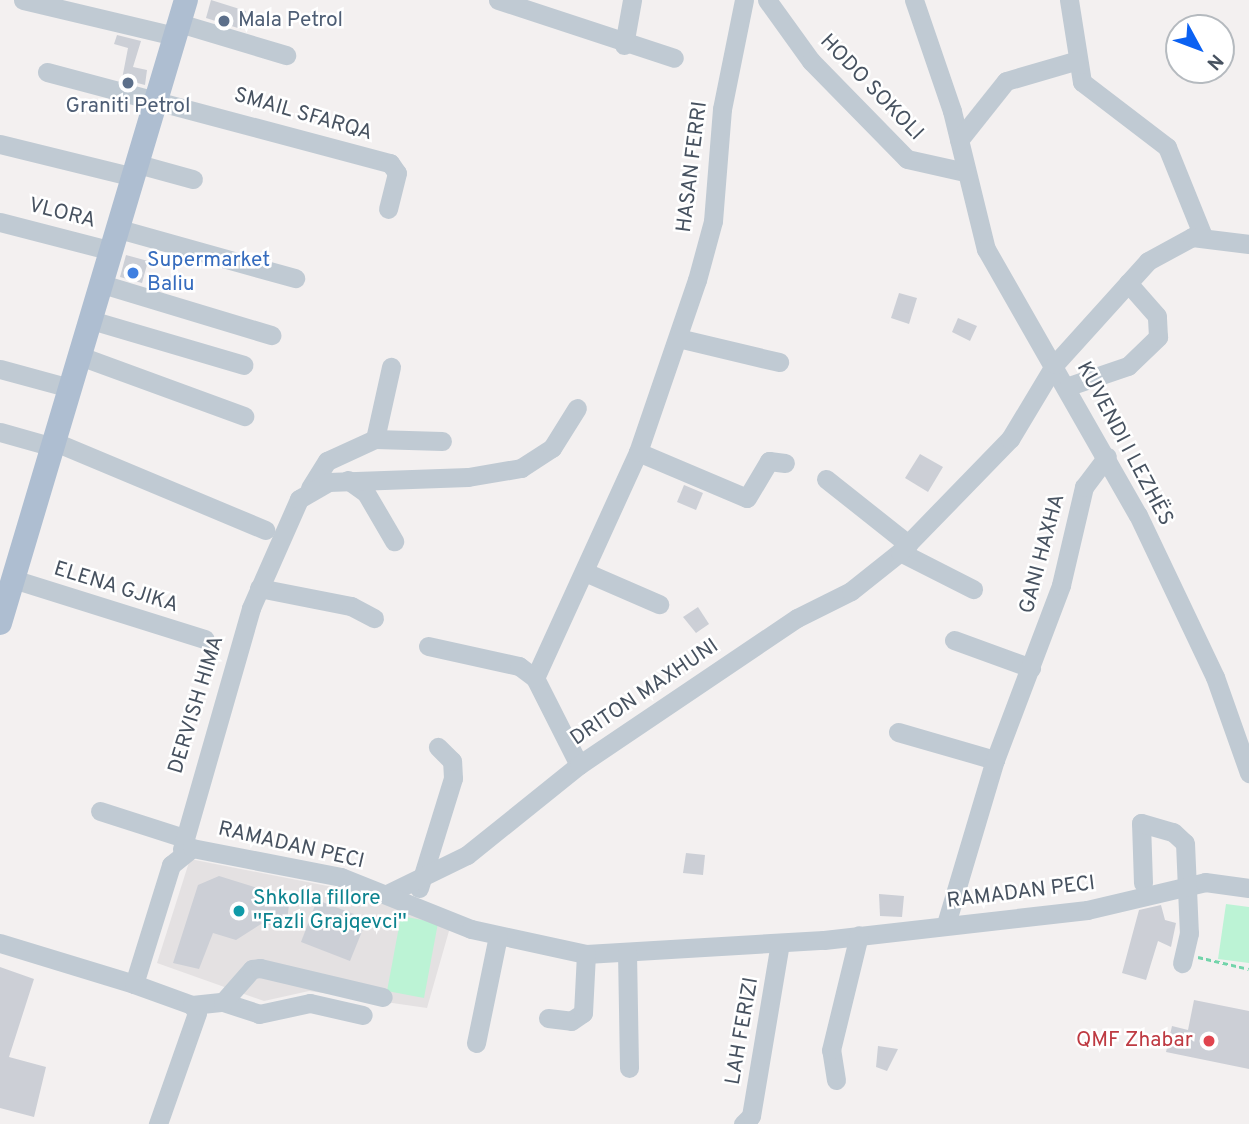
<!DOCTYPE html>
<html>
<head>
<meta charset="utf-8">
<style>
  body { margin:0 }
  #map { position:relative; width:1249px; height:1124px; overflow:hidden; background:#f3f0f0; font-family:Overpass,sans-serif }
  div>[style] { position:absolute }
  .education>* { inset:0; background:#e4e1e2 }
  .green>* { inset:0; background:#bcf3d5 }
  .building>* { inset:0; background:#cccfd6 }
  .path>* { height:2.5px; margin-top:-1.25px; transform-origin:0; background:repeating-linear-gradient(90deg,#72d4aa 0 5px,transparent 0 8.5px) }
  .minor>* { height:19px; margin:-9.5px; padding:0 9.5px; transform-origin:9.5px; border-radius:9.5px; background:#c0cad3 }
  .major>* { height:24px; margin:-12px; padding:0 12px; transform-origin:12px; border-radius:12px; background:#aebed1 }
  .dots>* { width:19px; height:19px; translate:-50% -50%; box-sizing:border-box; border:4px solid #fff; border-radius:50% }
  span { translate:-50% -50%; white-space:nowrap; text-align:center; line-height:1.15; -webkit-text-stroke:5px #fff; paint-order:stroke }
  .service-label { font-size:21px; color:#4e5e75 }
  .left { translate:0 -50%; text-align:left }
  .street-label { font-size:21px; color:#475260 }
  .shop-label { font-size:21px; color:#366cbe }
  .culture-label { font-size:21px; color:#0d838f }
  .health-label { font-size:21px; color:#be3a42 }
  .right { translate:-100% -50%; text-align:right }
  .north { position:absolute; left:1165px; top:14px; width:70px; height:70px; box-sizing:border-box; background:#fff; border:2px solid #b5babf; border-radius:50%; rotate:131deg; font-size:19px; font-weight:700; line-height:28px; text-align:center; color:#475260 }
  .north::after { content:''; display:block; margin:auto; width:24px; height:32px; background:#0b61f2; clip-path:polygon(50% 0,100% 100%,50% 72%,0 100%) }
</style>
</head>
<body>
<div id="map">
  <div class="education">
    <i style="clip-path:polygon(190px 859px,363px 893px,451px 924px,427px 1008px,309px 991px,264px 1001px,157px 963px)"></i>
  </div>
  <div class="green">
    <i style="clip-path:polygon(1226px 904px,1249px 907px,1249px 963px,1218px 959px)"></i>
    <i style="clip-path:polygon(401px 916px,438px 923px,424px 998px,387px 991px)"></i>
  </div>
  <div class="building">
    <i style="clip-path:polygon(211px 0,246px 11px,241px 29px,206px 18px)"></i>
    <i style="clip-path:polygon(117px 35px,141px 41px,133px 67px,147px 70px,145px 85px,122px 79px,128px 48px,114px 44px)"></i>
    <i style="clip-path:polygon(126px 255px,148px 261px,142px 283px,120px 277px)"></i>
    <i style="clip-path:polygon(899px 293px,917px 298px,909px 324px,891px 318px)"></i>
    <i style="clip-path:polygon(958px 318px,977px 326px,970px 341px,952px 332px)"></i>
    <i style="clip-path:polygon(920px 454px,943px 467px,928px 492px,905px 478px)"></i>
    <i style="clip-path:polygon(684px 485px,703px 493px,696px 510px,677px 502px)"></i>
    <i style="clip-path:polygon(698px 607px,709px 624px,696px 633px,683px 617px)"></i>
    <i style="clip-path:polygon(686px 853px,705px 855px,703px 875px,683px 873px)"></i>
    <i style="clip-path:polygon(219px 876px,290px 898px,286px 927px,261px 924px,236px 940px,213px 933px,199px 969px,173px 963px,198px 885px)"></i>
    <i style="clip-path:polygon(879px 894px,904px 896px,902px 917px,880px 916px)"></i>
    <i style="clip-path:polygon(317px 900px,367px 919px,350px 961px,301px 942px)"></i>
    <i style="clip-path:polygon(1161px 905px,1165px 920px,1176px 923px,1171px 947px,1158px 941px,1146px 980px,1122px 973px,1139px 910px)"></i>
    <i style="clip-path:polygon(0 967px,34px 979px,9px 1057px,46px 1067px,34px 1117px,0 1108px)"></i>
    <i style="clip-path:polygon(1194px 1000px,1249px 1011px,1249px 1069px,1166px 1052px,1172px 1026px,1188px 1030px)"></i>
    <i style="clip-path:polygon(878px 1046px,898px 1049px,887px 1071px,876px 1067px)"></i>
  </div>
  <div class="path">
    <i style="left:1198px;top:957px;width:52px;rotate:13.2deg"></i>
  </div>
  <div class="minor">
    <i style="left:23px;top:0;width:156px;rotate:13.3deg"></i>
    <i style="left:498px;top:0;width:185px;rotate:18.2deg"></i>
    <i style="left:767px;top:0;width:75px;rotate:54.2deg"></i>
    <i style="left:811px;top:61px;width:137px;rotate:45.6deg"></i>
    <i style="left:907px;top:159px;width:59px;rotate:12.6deg"></i>
    <i style="left:914px;top:0;width:117px;rotate:71.1deg"></i>
    <i style="left:952px;top:111px;width:142px;rotate:76.2deg"></i>
    <i style="left:986px;top:249px;width:306px;rotate:60.3deg"></i>
    <i style="left:1138px;top:515px;width:179px;rotate:64.6deg"></i>
    <i style="left:1215px;top:677px;width:102px;rotate:70.5deg"></i>
    <i style="left:1069px;top:0;width:83px;rotate:81deg"></i>
    <i style="left:1082px;top:82px;width:107px;rotate:37.4deg"></i>
    <i style="left:1167px;top:147px;width:96px;rotate:68deg"></i>
    <i style="left:179px;top:23px;width:112px;rotate:16.7deg"></i>
    <i style="left:624px;top:45px;width:46px;rotate:-79.9deg"></i>
    <i style="left:47px;top:72px;width:355px;rotate:14.9deg"></i>
    <i style="left:390px;top:163px;width:12px;rotate:55deg"></i>
    <i style="left:397px;top:173px;width:37px;rotate:104deg"></i>
    <i style="left:959px;top:140px;width:75px;rotate:-51.5deg"></i>
    <i style="left:1006px;top:81px;width:72px;rotate:-16.2deg"></i>
    <i style="left:0;top:144px;width:138px;rotate:13.8deg"></i>
    <i style="left:138px;top:164px;width:57px;rotate:15.3deg"></i>
    <i style="left:0;top:222px;width:116px;rotate:14.5deg"></i>
    <i style="left:119px;top:229px;width:183px;rotate:15.6deg"></i>
    <i style="left:102px;top:284px;width:177px;rotate:16.8deg"></i>
    <i style="left:91px;top:320px;width:159px;rotate:16.4deg"></i>
    <i style="left:678px;top:338px;width:104px;rotate:13.4deg"></i>
    <i style="left:80px;top:356px;width:175px;rotate:20.1deg"></i>
    <i style="left:0;top:369px;width:73px;rotate:15.2deg"></i>
    <i style="left:1069px;top:386px;width:62px;rotate:-18.7deg"></i>
    <i style="left:1128px;top:366px;width:42px;rotate:-44deg"></i>
    <i style="left:1158px;top:337px;width:21px;rotate:-93deg"></i>
    <i style="left:1157px;top:316px;width:44px;rotate:-131.3deg"></i>
    <i style="left:0;top:432px;width:55px;rotate:15.8deg"></i>
    <i style="left:375px;top:439px;width:67px;rotate:1.7deg"></i>
    <i style="left:55px;top:442px;width:228px;rotate:22.7deg"></i>
    <i style="left:638px;top:452px;width:118px;rotate:22.9deg"></i>
    <i style="left:747px;top:498px;width:43px;rotate:-59.3deg"></i>
    <i style="left:769px;top:461px;width:16px;rotate:7deg"></i>
    <i style="left:826px;top:479px;width:105px;rotate:38.4deg"></i>
    <i style="left:348px;top:480px;width:22px;rotate:36deg"></i>
    <i style="left:366px;top:493px;width:56px;rotate:59.7deg"></i>
    <i style="left:310px;top:488px;width:32px;rotate:-58deg"></i>
    <i style="left:327px;top:461px;width:53px;rotate:-24.6deg"></i>
    <i style="left:375px;top:439px;width:74px;rotate:-77.5deg"></i>
    <i style="left:900px;top:552px;width:82px;rotate:26.9deg"></i>
    <i style="left:585px;top:572px;width:81px;rotate:23.4deg"></i>
    <i style="left:13px;top:579px;width:201px;rotate:17.4deg"></i>
    <i style="left:259px;top:588px;width:94px;rotate:11.1deg"></i>
    <i style="left:351px;top:606px;width:26px;rotate:28deg"></i>
    <i style="left:954px;top:640px;width:82px;rotate:20deg"></i>
    <i style="left:428px;top:646px;width:93px;rotate:12.4deg"></i>
    <i style="left:519px;top:666px;width:20px;rotate:37deg"></i>
    <i style="left:898px;top:732px;width:101px;rotate:16.1deg"></i>
    <i style="left:579px;top:765px;width:97px;rotate:-116.8deg"></i>
    <i style="left:535px;top:678px;width:248px;rotate:-65.5deg"></i>
    <i style="left:638px;top:452px;width:182px;rotate:-71.1deg"></i>
    <i style="left:697px;top:280px;width:61px;rotate:-74.8deg"></i>
    <i style="left:713px;top:221px;width:112px;rotate:-85.4deg"></i>
    <i style="left:722px;top:109px;width:111px;rotate:-78.6deg"></i>
    <i style="left:100px;top:811px;width:85px;rotate:17.8deg"></i>
    <i style="left:182px;top:849px;width:251px;rotate:-74deg"></i>
    <i style="left:251px;top:608px;width:119px;rotate:-66.2deg"></i>
    <i style="left:299px;top:499px;width:34px;rotate:-30deg"></i>
    <i style="left:328px;top:482px;width:140px;rotate:-2deg"></i>
    <i style="left:468px;top:477px;width:54px;rotate:-9.6deg"></i>
    <i style="left:521px;top:468px;width:37px;rotate:-33deg"></i>
    <i style="left:552px;top:448px;width:47px;rotate:-58deg"></i>
    <i style="left:1143px;top:883px;width:60px;rotate:-91.9deg"></i>
    <i style="left:1141px;top:823px;width:33px;rotate:16deg"></i>
    <i style="left:1173px;top:832px;width:16px;rotate:43deg"></i>
    <i style="left:1185px;top:843px;width:90px;rotate:87.5deg"></i>
    <i style="left:1189px;top:933px;width:31px;rotate:103deg"></i>
    <i style="left:419px;top:888px;width:115px;rotate:-72.8deg"></i>
    <i style="left:453px;top:778px;width:17px;rotate:-93deg"></i>
    <i style="left:452px;top:761px;width:20px;rotate:-135deg"></i>
    <i style="left:387px;top:894px;width:89px;rotate:-26deg"></i>
    <i style="left:467px;top:855px;width:144px;rotate:-38.8deg"></i>
    <i style="left:579px;top:765px;width:263px;rotate:-34deg"></i>
    <i style="left:797px;top:618px;width:60px;rotate:-26.6deg"></i>
    <i style="left:851px;top:591px;width:63px;rotate:-38.5deg"></i>
    <i style="left:900px;top:552px;width:158px;rotate:-45.8deg"></i>
    <i style="left:1010px;top:439px;width:87px;rotate:-59deg"></i>
    <i style="left:1055px;top:364px;width:139px;rotate:-47.9deg"></i>
    <i style="left:1148px;top:261px;width:50px;rotate:-28.6deg"></i>
    <i style="left:1192px;top:237px;width:57px;rotate:7deg"></i>
    <i style="left:946px;top:924px;width:171px;rotate:-73.4deg"></i>
    <i style="left:995px;top:760px;width:187px;rotate:-69.3deg"></i>
    <i style="left:1061px;top:585px;width:101px;rotate:-76.8deg"></i>
    <i style="left:1084px;top:487px;width:38px;rotate:-53deg"></i>
    <i style="left:0;top:943px;width:140px;rotate:17deg"></i>
    <i style="left:134px;top:984px;width:125px;rotate:-72.7deg"></i>
    <i style="left:171px;top:865px;width:27px;rotate:-39deg"></i>
    <i style="left:192px;top:848px;width:152px;rotate:11deg"></i>
    <i style="left:341px;top:877px;width:140px;rotate:21.8deg"></i>
    <i style="left:471px;top:929px;width:118px;rotate:12.3deg"></i>
    <i style="left:586px;top:954px;width:238px;rotate:-3.4deg"></i>
    <i style="left:824px;top:940px;width:265px;rotate:-6.5deg"></i>
    <i style="left:1087px;top:910px;width:121px;rotate:-13.3deg"></i>
    <i style="left:1205px;top:882px;width:44px;rotate:7.8deg"></i>
    <i style="left:627px;top:952px;width:116px;rotate:89deg"></i>
    <i style="left:134px;top:984px;width:62px;rotate:19.9deg"></i>
    <i style="left:192px;top:1005px;width:9px;rotate:58deg"></i>
    <i style="left:197px;top:1013px;width:118px;rotate:109.4deg"></i>
    <i style="left:223px;top:1002px;width:38px;rotate:18deg"></i>
    <i style="left:259px;top:1014px;width:52px;rotate:-12.2deg"></i>
    <i style="left:310px;top:1003px;width:54px;rotate:12.8deg"></i>
    <i style="left:192px;top:1005px;width:31px;rotate:-6deg"></i>
    <i style="left:223px;top:1002px;width:44px;rotate:-48.7deg"></i>
    <i style="left:252px;top:969px;width:8px;rotate:-7deg"></i>
    <i style="left:260px;top:968px;width:126px;rotate:13.3deg"></i>
    <i style="left:548px;top:1018px;width:23px;rotate:7deg"></i>
    <i style="left:571px;top:1021px;width:14px;rotate:-34deg"></i>
    <i style="left:583px;top:1013px;width:59px;rotate:-87.1deg"></i>
    <i style="left:476px;top:1043px;width:109px;rotate:-78.4deg"></i>
    <i style="left:836px;top:1080px;width:30px;rotate:-99deg"></i>
    <i style="left:831px;top:1050px;width:118px;rotate:-76.3deg"></i>
    <i style="left:743px;top:1124px;width:11px;rotate:-45deg"></i>
    <i style="left:751px;top:1116px;width:175px;rotate:-80.5deg"></i>
  </div>
  <div class="major">
    <i style="left:0;top:623px;width:650px;rotate:-73.38deg"></i>
  </div>
  <div class="dots">
    <i style="left:224px;top:21px;background:#5c6f8a"></i>
    <i style="left:128px;top:83px;background:#5c6f8a"></i>
    <i style="left:133px;top:273px;background:#3f7fe0"></i>
    <i style="left:239px;top:911px;background:#0f9aa8"></i>
    <i style="left:1209px;top:1041px;background:#e0444e"></i>
  </div>
  <div class="service-label">
    <span class="left" style="left:238px;top:21px">Mala Petrol</span>
    <span style="left:128px;top:107px">Graniti Petrol</span>
  </div>
  <div class="street-label">
    <span style="left:871px;top:88px;rotate:46deg">HODO SOKOLI</span>
    <span style="left:303px;top:115px;rotate:16deg">SMAIL SFARQA</span>
    <span style="left:693px;top:167px;rotate:-83deg">HASAN FERRI</span>
    <span style="left:62px;top:214px;rotate:14deg">VLORA</span>
    <span style="left:1124px;top:444px;rotate:62deg">KUVENDI I LEZHËS</span>
    <span style="left:1043px;top:554px;rotate:-75deg">GANI HAXHA</span>
    <span style="left:116px;top:588px;rotate:17deg">ELENA GJIKA</span>
    <span style="left:645px;top:693px;rotate:-34deg">DRITON MAXHUNI</span>
    <span style="left:197px;top:705px;rotate:-73deg">DERVISH HIMA</span>
    <span style="left:291px;top:846px;rotate:13deg">RAMADAN PECI</span>
    <span style="left:1021px;top:893px;rotate:-7deg">RAMADAN PECI</span>
    <span style="left:743px;top:1031px;rotate:-80deg">LAH FERIZI</span>
  </div>
  <div class="shop-label">
    <span class="left" style="left:147px;top:273px">Supermarket<br>Baliu</span>
  </div>
  <div class="culture-label">
    <span class="left" style="left:253px;top:911px">Shkolla fillore<br>''Fazli Grajqevci''</span>
  </div>
  <div class="health-label">
    <span class="right" style="left:1193px;top:1041px">QMF Zhabar</span>
  </div>
  <div class="north">N</div>
</div>
</body>
</html>
